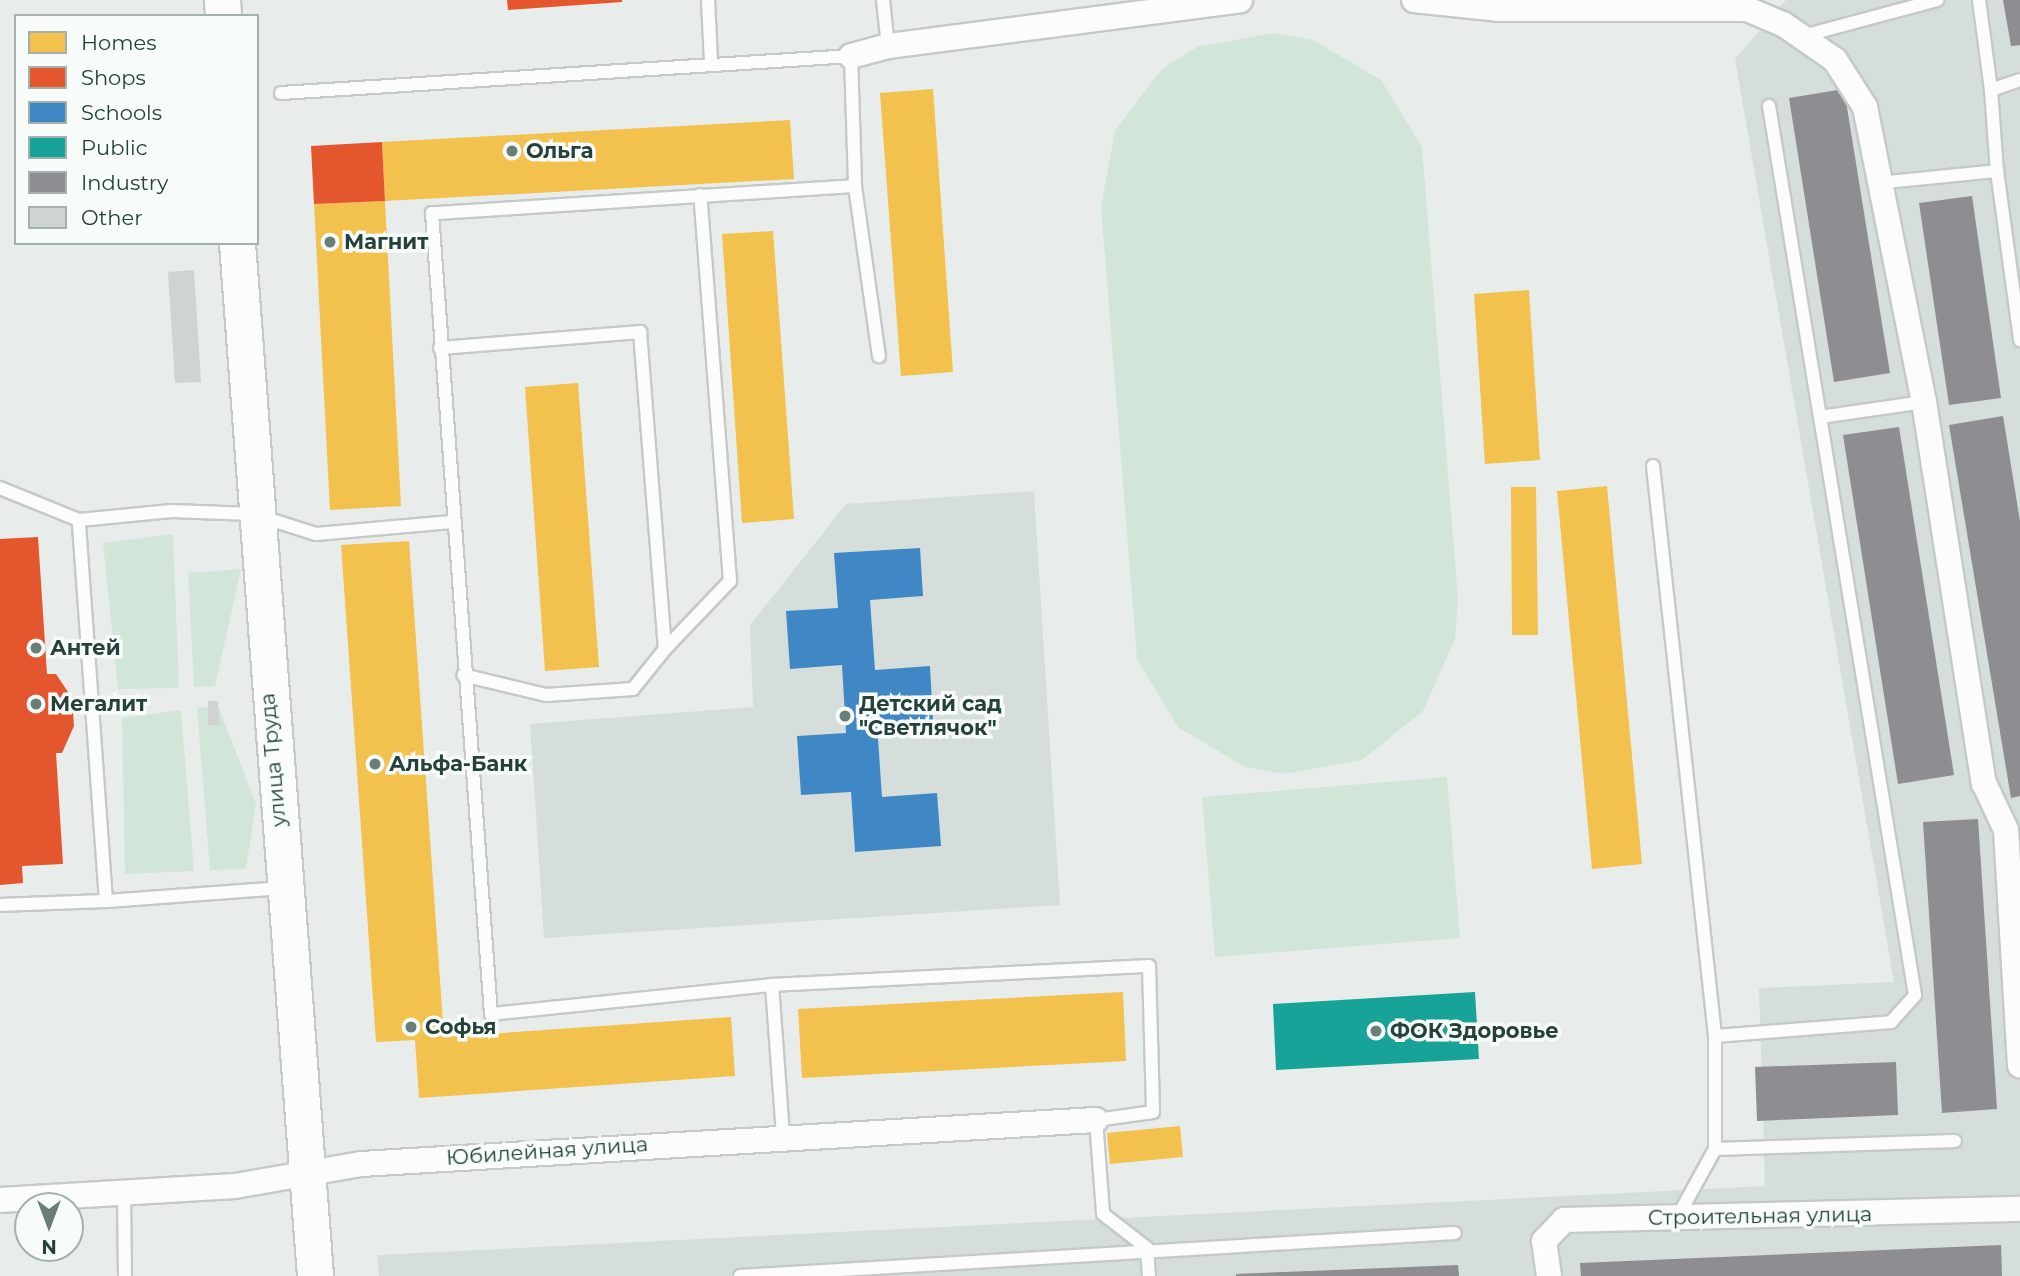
<!DOCTYPE html>
<html>
<head>
<meta charset="utf-8">
<style>
  body { margin:0 }
  #map { position:relative; width:2020px; height:1276px; overflow:hidden; background:#e8edeb; font-family:Montserrat,sans-serif }
  div>[style] { position:absolute }
  .built>* { inset:0; background:#d6dedb }
  .green>* { inset:0; background:#d1e6d8 }
  .homes>* { inset:0; background:#f2c14e }
  .shops>* { inset:0; background:#e4572e }
  .schools>* { inset:0; background:#3f88c5 }
  .public>* { inset:0; background:#17a398 }
  .industry>* { inset:0; background:#8d8d92 }
  .building>* { inset:0; background:#cfd4d2 }
  .roads { filter:drop-shadow(2px 0 #c5cac8) drop-shadow(-2px 0 #c5cac8) drop-shadow(0 2px #c5cac8) drop-shadow(0 -2px #c5cac8) }
  .lane>* { height:12px; margin:-6px; padding:0 6px; transform-origin:6px; border-radius:6px; background:#fcfcfc }
  .street>* { height:24px; margin:-12px; padding:0 12px; transform-origin:12px; border-radius:12px; background:#fcfcfc }
  .secondary>* { height:35px; margin:-17.5px; padding:0 17.5px; transform-origin:17.5px; border-radius:17.5px; background:#fcfcfc }
  .dots>* { width:19px; height:19px; translate:-50% -50%; box-sizing:border-box; border:4px solid #f7fbf9; border-radius:50% }
  span { translate:-50% -50%; white-space:nowrap; text-align:center; line-height:1.15; -webkit-text-stroke:7px #f7fbf9; paint-order:stroke }
  .poi-label { font-size:21px; color:#24423a; font-weight:700 }
  .left { translate:0 -50%; text-align:left }
  .street-label { font-size:21px; color:#24423a }
  .legend { position:absolute; left:14px; top:14px; width:245px; height:231px; box-sizing:border-box; background:#f7fbf9; border:2px solid #a3b1ad; margin:0; padding:9px 12px; list-style:none; font-size:21px; color:#24423a }
  .legend li { display:flex; align-items:center; gap:14px; height:35px }
  .legend b { width:35px; border:2px solid #a3b1ad }
  .north { position:absolute; left:14px; top:1192px; width:70px; height:70px; box-sizing:border-box; background:#f7fbf9; border:2px solid #a3b1ad; border-radius:50%; rotate:180deg; font-size:19px; font-weight:700; line-height:28px; text-align:center; color:#24423a }
  .north::after { content:''; display:block; margin:auto; width:24px; height:32px; background:#697e78; clip-path:polygon(50% 0,100% 100%,50% 72%,0 100%) }
</style>
</head>
<body>
<div id="map">
  <div class="built">
    <i style="clip-path:polygon(1786px 0,2020px 0,2020px 1276px,379px 1276px,377px 1255px,1765px 1186px,1759px 988px,1894px 982px,1735px 59px)"></i>
    <i style="clip-path:polygon(1034px 491px,1060px 905px,544px 938px,530px 724px,753px 707px,750px 625px,846px 504px)"></i>
  </div>
  <div class="green">
    <i style="clip-path:polygon(1274px 33px,1313px 40px,1381px 80px,1422px 147px,1458px 599px,1455px 639px,1423px 711px,1362px 760px,1284px 774px,1245px 767px,1178px 727px,1137px 659px,1101px 207px,1115px 130px,1163px 68px,1197px 47px)"></i>
    <i style="clip-path:polygon(173px 534px,179px 688px,118px 689px,103px 543px)"></i>
    <i style="clip-path:polygon(241px 569px,215px 686px,194px 687px,188px 573px)"></i>
    <i style="clip-path:polygon(197px 707px,219px 708px,256px 804px,246px 869px,210px 870px)"></i>
    <i style="clip-path:polygon(181px 710px,194px 871px,125px 874px,122px 718px)"></i>
    <i style="clip-path:polygon(1447px 777px,1460px 938px,1215px 957px,1202px 797px)"></i>
  </div>
  <div class="homes">
    <i style="clip-path:polygon(933px 89px,953px 372px,901px 376px,880px 93px)"></i>
    <i style="clip-path:polygon(790px 120px,794px 179px,385px 201px,401px 506px,330px 510px,314px 204px,385px 201px,382px 142px)"></i>
    <i style="clip-path:polygon(773px 231px,794px 519px,742px 523px,722px 234px)"></i>
    <i style="clip-path:polygon(1529px 290px,1540px 460px,1485px 464px,1474px 294px)"></i>
    <i style="clip-path:polygon(578px 383px,599px 667px,545px 671px,525px 387px)"></i>
    <i style="clip-path:polygon(1607px 486px,1642px 864px,1592px 869px,1557px 491px)"></i>
    <i style="clip-path:polygon(1511px 487px,1536px 487px,1538px 635px,1512px 635px)"></i>
    <i style="clip-path:polygon(409px 541px,444px 1037px,731px 1017px,735px 1076px,419px 1098px,415px 1040px,376px 1042px,341px 545px)"></i>
    <i style="clip-path:polygon(1123px 992px,1126px 1061px,802px 1078px,798px 1009px)"></i>
    <i style="clip-path:polygon(1180px 1126px,1183px 1157px,1110px 1164px,1107px 1133px)"></i>
  </div>
  <div class="shops">
    <i style="clip-path:polygon(507px 0,622px 0,622px 2px,508px 10px)"></i>
    <i style="clip-path:polygon(382px 142px,385px 201px,314px 204px,311px 146px)"></i>
    <i style="clip-path:polygon(38px 537px,47px 674px,56px 674px,72px 698px,74px 726px,62px 753px,56px 753px,63px 864px,22px 866px,23px 883px,0 885px,0 539px)"></i>
  </div>
  <div class="schools">
    <i style="clip-path:polygon(920px 548px,923px 596px,870px 600px,875px 670px,930px 666px,933px 721px,877px 724px,882px 797px,937px 793px,941px 846px,855px 852px,851px 792px,801px 795px,797px 736px,846px 733px,842px 665px,790px 669px,786px 611px,838px 608px,834px 553px)"></i>
  </div>
  <div class="public">
    <i style="clip-path:polygon(1475px 992px,1479px 1059px,1276px 1070px,1273px 1004px)"></i>
  </div>
  <div class="industry">
    <i style="clip-path:polygon(2003px 0,2020px 0,2020px 45px,2011px 46px)"></i>
    <i style="clip-path:polygon(1844px 89px,1890px 373px,1834px 382px,1789px 98px)"></i>
    <i style="clip-path:polygon(1972px 196px,2001px 398px,1949px 405px,1919px 203px)"></i>
    <i style="clip-path:polygon(2003px 416px,2020px 521px,2020px 796px,2011px 798px,1949px 425px)"></i>
    <i style="clip-path:polygon(1899px 427px,1954px 775px,1898px 784px,1843px 435px)"></i>
    <i style="clip-path:polygon(1978px 819px,1997px 1109px,1942px 1113px,1923px 822px)"></i>
    <i style="clip-path:polygon(1896px 1062px,1898px 1115px,1757px 1121px,1755px 1067px)"></i>
    <i style="clip-path:polygon(2001px 1245px,2002px 1276px,1581px 1276px,1580px 1263px)"></i>
    <i style="clip-path:polygon(1458px 1265px,1459px 1276px,1236px 1276px,1236px 1274px)"></i>
  </div>
  <div class="building">
    <i style="clip-path:polygon(194px 270px,201px 382px,175px 383px,168px 272px)"></i>
    <i style="clip-path:polygon(208px 701px,218px 701px,220px 725px,208px 725px)"></i>
  </div>
  <div class="roads">
    <div class="lane">
      <i style="left:708px;top:0;width:62px;rotate:87.2deg"></i>
      <i style="left:883px;top:0;width:46px;rotate:83.8deg"></i>
      <i style="left:1979px;top:0;width:91px;rotate:82.4deg"></i>
      <i style="left:1991px;top:90px;width:31px;rotate:-19deg"></i>
      <i style="left:1803px;top:36px;width:139px;rotate:-15deg"></i>
      <i style="left:1991px;top:90px;width:81px;rotate:85.8deg"></i>
      <i style="left:281px;top:93px;width:571px;rotate:-3.71deg"></i>
      <i style="left:851px;top:56px;width:130px;rotate:88.2deg"></i>
      <i style="left:855px;top:186px;width:424px;rotate:176.3deg"></i>
      <i style="left:432px;top:213px;width:803px;rotate:85.79deg"></i>
      <i style="left:491px;top:1014px;width:282px;rotate:-5.9deg"></i>
      <i style="left:772px;top:985px;width:377px;rotate:-2.9deg"></i>
      <i style="left:1149px;top:966px;width:146px;rotate:88.4deg"></i>
      <i style="left:1153px;top:1112px;width:58px;rotate:172deg"></i>
      <i style="left:1096px;top:1120px;width:94px;rotate:85.7deg"></i>
      <i style="left:1103px;top:1214px;width:56px;rotate:37.7deg"></i>
      <i style="left:1147px;top:1248px;width:28px;rotate:86deg"></i>
      <i style="left:1769px;top:106px;width:315px;rotate:80.7deg"></i>
      <i style="left:1877px;top:183px;width:121px;rotate:-5.7deg"></i>
      <i style="left:1997px;top:171px;width:171px;rotate:82.2deg"></i>
      <i style="left:855px;top:186px;width:172px;rotate:82deg"></i>
      <i style="left:440px;top:348px;width:201px;rotate:-4.6deg"></i>
      <i style="left:640px;top:332px;width:318px;rotate:85.5deg"></i>
      <i style="left:665px;top:649px;width:51px;rotate:128.7deg"></i>
      <i style="left:633px;top:689px;width:87px;rotate:176.1deg"></i>
      <i style="left:546px;top:695px;width:85px;rotate:-166.5deg"></i>
      <i style="left:1653px;top:466px;width:573px;rotate:83.79deg"></i>
      <i style="left:1715px;top:1036px;width:113px;rotate:90deg"></i>
      <i style="left:1715px;top:1149px;width:79px;rotate:118.8deg"></i>
      <i style="left:0;top:488px;width:85px;rotate:22.1deg"></i>
      <i style="left:665px;top:649px;width:94px;rotate:-46.3deg"></i>
      <i style="left:730px;top:581px;width:387px;rotate:-94.4deg"></i>
      <i style="left:283px;top:888px;width:177px;rotate:175.8deg"></i>
      <i style="left:106px;top:901px;width:382px;rotate:-94.1deg"></i>
      <i style="left:79px;top:520px;width:93px;rotate:-5.5deg"></i>
      <i style="left:172px;top:511px;width:81px;rotate:2.1deg"></i>
      <i style="left:253px;top:514px;width:66px;rotate:17.6deg"></i>
      <i style="left:316px;top:534px;width:136px;rotate:-5.1deg"></i>
      <i style="left:0;top:905px;width:106px;rotate:-2.2deg"></i>
      <i style="left:772px;top:985px;width:149px;rotate:85.8deg"></i>
      <i style="left:1715px;top:1036px;width:177px;rotate:-4.5deg"></i>
      <i style="left:1891px;top:1022px;width:36px;rotate:-48deg"></i>
      <i style="left:1915px;top:995px;width:586px;rotate:-99.33deg"></i>
      <i style="left:1820px;top:417px;width:105px;rotate:-8.2deg"></i>
      <i style="left:1715px;top:1149px;width:240px;rotate:-1.9deg"></i>
      <i style="left:124px;top:1194px;width:82px;rotate:89.3deg"></i>
      <i style="left:740px;top:1276px;width:716px;rotate:-3.44deg"></i>
    </div>
    <div class="street">
      <i style="left:1414px;top:0;width:84px;rotate:6.1deg"></i>
      <i style="left:1498px;top:9px;width:249px"></i>
      <i style="left:1747px;top:9px;width:39px;rotate:23deg"></i>
      <i style="left:1783px;top:24px;width:63px;rotate:34.7deg"></i>
      <i style="left:1835px;top:60px;width:56px;rotate:57.4deg"></i>
      <i style="left:1865px;top:107px;width:301px;rotate:78.7deg"></i>
      <i style="left:1924px;top:402px;width:386px;rotate:81.1deg"></i>
      <i style="left:1984px;top:783px;width:52px;rotate:64.9deg"></i>
      <i style="left:2006px;top:830px;width:236px;rotate:86.6deg"></i>
      <i style="left:851px;top:56px;width:38px;rotate:-15deg"></i>
      <i style="left:888px;top:46px;width:355px;rotate:-7.4deg"></i>
      <i style="left:0;top:1200px;width:235px;rotate:-3.4deg"></i>
      <i style="left:235px;top:1186px;width:128px;rotate:-9.9deg"></i>
      <i style="left:361px;top:1164px;width:736px;rotate:-3.43deg"></i>
      <i style="left:1549px;top:1276px;width:35px;rotate:-98deg"></i>
      <i style="left:1544px;top:1241px;width:29px;rotate:-46deg"></i>
      <i style="left:1564px;top:1220px;width:456px;rotate:-1.4deg"></i>
    </div>
    <div class="secondary">
      <i style="left:222px;top:0;width:16px;rotate:86deg"></i>
      <i style="left:237px;top:243px;width:1036px;rotate:85.68deg"></i>
    </div>
  </div>
  <div class="dots">
    <i style="left:512px;top:151px;background:#697e78"></i>
    <i style="left:330px;top:242px;background:#697e78"></i>
    <i style="left:36px;top:648px;background:#697e78"></i>
    <i style="left:36px;top:704px;background:#697e78"></i>
    <i style="left:845px;top:716px;background:#697e78"></i>
    <i style="left:375px;top:764px;background:#697e78"></i>
    <i style="left:411px;top:1027px;background:#697e78"></i>
    <i style="left:1376px;top:1031px;background:#697e78"></i>
  </div>
  <div class="poi-label">
    <span class="left" style="left:526px;top:151px">Ольга</span>
    <span class="left" style="left:344px;top:242px">Магнит</span>
    <span class="left" style="left:50px;top:648px">Антей</span>
    <span class="left" style="left:50px;top:704px">Мегалит</span>
    <span class="left" style="left:859px;top:716px">Детский сад<br>"Светлячок"</span>
    <span class="left" style="left:389px;top:764px">Альфа-Банк</span>
    <span class="left" style="left:425px;top:1027px">Софья</span>
    <span class="left" style="left:1390px;top:1031px">ФОК Здоровье</span>
  </div>
  <div class="street-label">
    <span style="left:273px;top:760px;rotate:-95deg">улица Труда</span>
    <span style="left:547px;top:1151px;rotate:-4deg">Юбилейная улица</span>
    <span style="left:1760px;top:1216px;rotate:-1deg">Строительная улица</span>
  </div>
  <ul class="legend">
  <li><b style="height:19px;background:#f2c14e"></b>Homes</li>
  <li><b style="height:19px;background:#e4572e"></b>Shops</li>
  <li><b style="height:19px;background:#3f88c5"></b>Schools</li>
  <li><b style="height:19px;background:#17a398"></b>Public</li>
  <li><b style="height:19px;background:#8d8d92"></b>Industry</li>
  <li><b style="height:19px;background:#cfd4d2"></b>Other</li>
  </ul>
  <div class="north">N</div>
</div>
</body>
</html>
